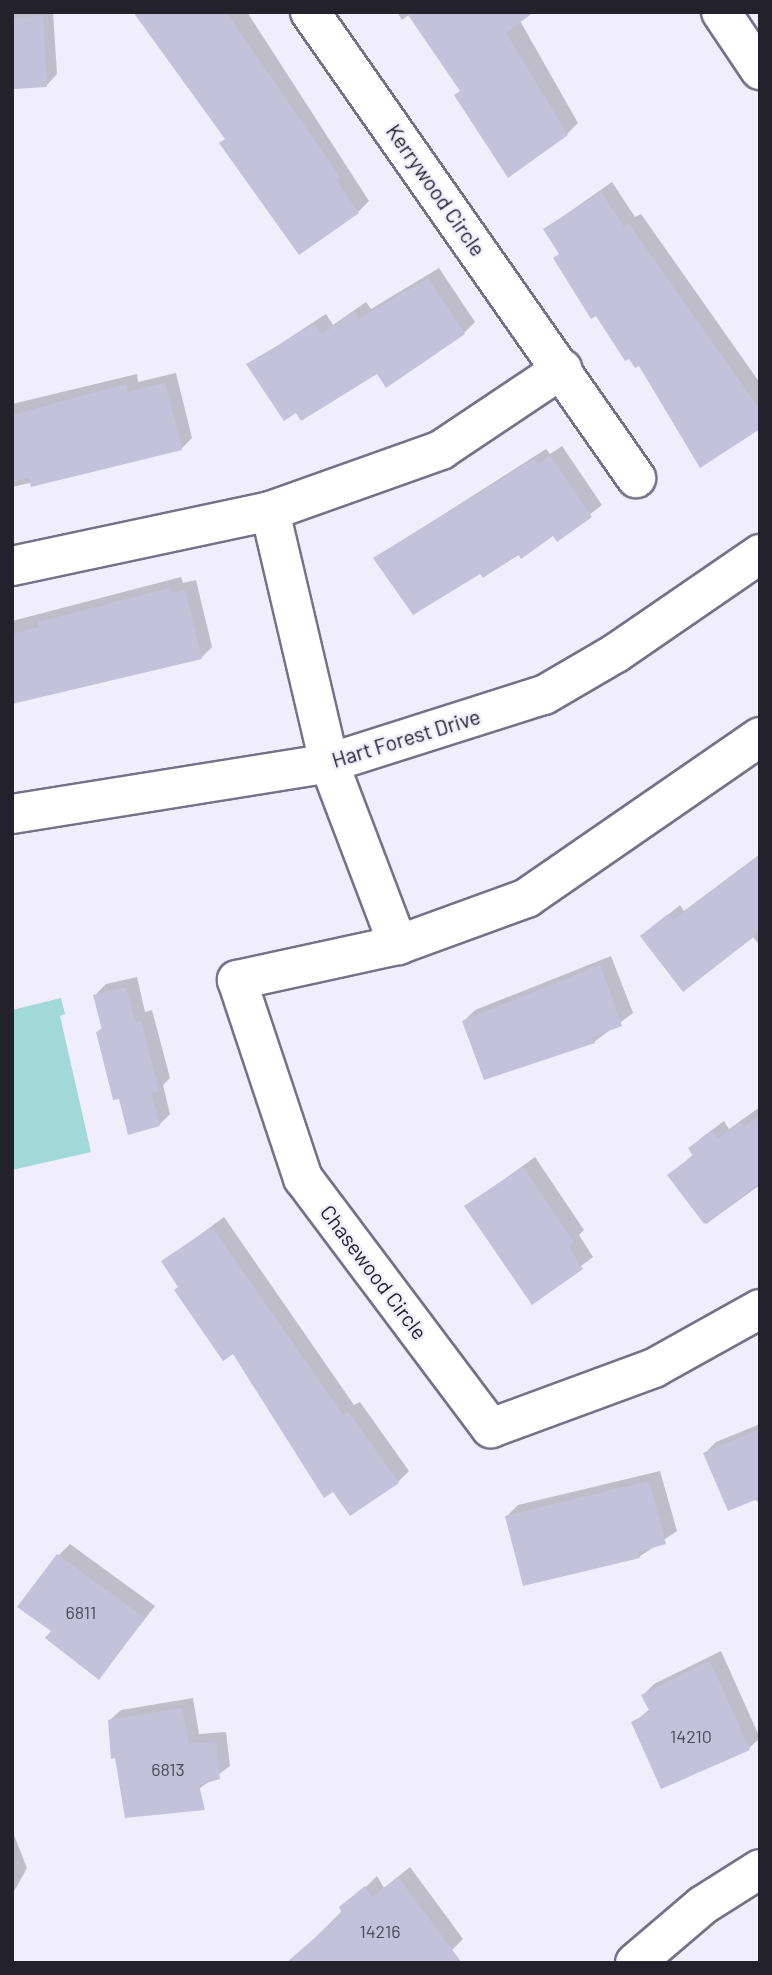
<!DOCTYPE html>
<html>
<head>
<meta charset="utf-8">
<style>
  body { margin:0 }
  #map { position:relative; width:772px; height:1975px; overflow:hidden; background:#f0edfd; font-family:Barlow,sans-serif }
  div>[style] { position:absolute }
  .water>* { inset:0; background:#a1d9d9 }
  .shadow>* { inset:0; background:#0003 }
  .building>* { inset:0; background:#c4c1db }
  .roads { filter:drop-shadow(2px 0 #767188) drop-shadow(-2px 0 #767188) drop-shadow(0 2px #767188) drop-shadow(0 -2px #767188) }
  .minor>* { height:38px; margin:-19px; padding:0 19px; transform-origin:19px; border-radius:19px; background:#fff }
  span { translate:-50% -50%; white-space:nowrap; text-align:center; line-height:1.15; -webkit-text-stroke:5px #f0edfd; paint-order:stroke }
  .number-label { font-size:18px; color:#4b4957 }
  .number-label span { -webkit-text-stroke-width:0 }
  .street-label { font-size:21px; color:#23212b }
  .frame { position:absolute; inset:0; border:14px solid #23212b; pointer-events:none }
</style>
</head>
<body>
<div id="map">
  <div class="water">
    <i style="clip-path:polygon(61px 998px,65px 1014px,60px 1016px,91px 1152px,12px 1170px,12px 1010px)"></i>
  </div>
  <div class="shadow">
    <i style="clip-path:polygon(12px 12px,53px 12px,57px 74px,46px 86px,12px 89px)"></i>
    <i style="clip-path:polygon(135px 12px,247px 12px,369px 201px,358px 212px,226px 138px)"></i>
    <i style="clip-path:polygon(397px 12px,515px 12px,578px 123px,567px 134px,462px 90px,410px 14px,402px 20px)"></i>
    <i style="clip-path:polygon(612px 182px,635px 217px,641px 214px,760px 383px,760px 427px,640px 364px,545px 229px)"></i>
    <i style="clip-path:polygon(439px 268px,475px 322px,464px 333px,296px 410px,248px 365px,326px 314px,333px 325px,366px 302px,371px 309px)"></i>
    <i style="clip-path:polygon(176px 373px,192px 438px,181px 449px,12px 487px,12px 404px,137px 374px,138px 382px)"></i>
    <i style="clip-path:polygon(562px 446px,602px 505px,558px 539px,554px 534px,484px 576px,481px 572px,375px 558px,546px 449px,550px 454px)"></i>
    <i style="clip-path:polygon(181px 577px,183px 583px,196px 580px,212px 647px,201px 658px,12px 703px,12px 621px)"></i>
    <i style="clip-path:polygon(760px 854px,758px 943px,752px 936px,642px 936px,680px 905px,684px 911px)"></i>
    <i style="clip-path:polygon(611px 956px,633px 1013px,594px 1042px,464px 1021px,475px 1010px)"></i>
    <i style="clip-path:polygon(137px 977px,145px 1012px,152px 1010px,170px 1078px,163px 1085px,170px 1114px,159px 1125px,121px 1097px,97px 1032px,103px 1027px,95px 995px,106px 984px)"></i>
    <i style="clip-path:polygon(760px 1107px,760px 1185px,706px 1224px,669px 1175px,694px 1154px,690px 1149px,701px 1138px,724px 1121px,729px 1129px)"></i>
    <i style="clip-path:polygon(535px 1157px,584px 1230px,579px 1235px,593px 1257px,532px 1303px,467px 1206px)"></i>
    <i style="clip-path:polygon(224px 1217px,354px 1405px,360px 1402px,409px 1471px,398px 1482px,334px 1489px,325px 1496px,233px 1352px,179px 1286px,163px 1262px)"></i>
    <i style="clip-path:polygon(760px 1424px,760px 1504px,705px 1453px,716px 1442px)"></i>
    <i style="clip-path:polygon(660px 1471px,677px 1531px,639px 1557px,507px 1516px,518px 1505px)"></i>
    <i style="clip-path:polygon(70px 1544px,155px 1606px,99px 1678px,53px 1631px,59px 1555px)"></i>
    <i style="clip-path:polygon(721px 1651px,760px 1738px,749px 1748px,662px 1787px,633px 1723px,650px 1709px,643px 1695px,654px 1684px)"></i>
    <i style="clip-path:polygon(193px 1698px,199px 1734px,226px 1732px,230px 1766px,199px 1789px,109px 1721px,121px 1710px)"></i>
    <i style="clip-path:polygon(12px 1830px,27px 1868px,12px 1895px)"></i>
    <i style="clip-path:polygon(410px 1867px,463px 1939px,452px 1950px,305px 1948px,377px 1876px,384px 1888px)"></i>
  </div>
  <div class="building">
    <i style="clip-path:polygon(133px 12px,226px 12px,340px 177px,336px 180px,359px 213px,299px 255px,219px 143px,225px 139px)"></i>
    <i style="clip-path:polygon(406px 12px,534px 12px,506px 33px,568px 135px,508px 178px,454px 95px,460px 91px)"></i>
    <i style="clip-path:polygon(43px 15px,47px 87px,12px 89px,12px 18px)"></i>
    <i style="clip-path:polygon(601px 192px,624px 227px,629px 224px,760px 410px,760px 429px,700px 468px,639px 366px,635px 368px,629px 359px,625px 361px,596px 316px,591px 319px,553px 258px,559px 254px,543px 229px)"></i>
    <i style="clip-path:polygon(428px 278px,465px 334px,386px 388px,377px 374px,301px 421px,296px 413px,284px 421px,246px 364px,315px 324px,322px 334px,354px 312px,359px 319px)"></i>
    <i style="clip-path:polygon(165px 383px,182px 450px,31px 487px,29px 478px,12px 482px,12px 415px,126px 384px,128px 392px)"></i>
    <i style="clip-path:polygon(550px 455px,592px 517px,557px 542px,553px 536px,521px 559px,518px 554px,483px 578px,480px 574px,413px 615px,373px 558px,534px 459px,538px 464px)"></i>
    <i style="clip-path:polygon(170px 588px,172px 593px,185px 590px,202px 659px,12px 704px,12px 634px,39px 627px,38px 622px)"></i>
    <i style="clip-path:polygon(760px 855px,760px 932px,683px 992px,640px 936px,668px 914px,673px 920px)"></i>
    <i style="clip-path:polygon(600px 965px,622px 1026px,592px 1037px,595px 1043px,484px 1080px,462px 1021px)"></i>
    <i style="clip-path:polygon(126px 987px,135px 1022px,141px 1020px,159px 1091px,151px 1092px,160px 1126px,128px 1135px,119px 1099px,113px 1100px,96px 1032px,102px 1030px,93px 995px)"></i>
    <i style="clip-path:polygon(760px 1115px,760px 1183px,704px 1224px,667px 1175px,693px 1156px,688px 1148px,712px 1131px,718px 1138px,740px 1122px,744px 1127px)"></i>
    <i style="clip-path:polygon(523px 1167px,574px 1242px,568px 1246px,583px 1269px,532px 1305px,464px 1206px)"></i>
    <i style="clip-path:polygon(212px 1227px,343px 1415px,348px 1411px,399px 1483px,350px 1516px,333px 1492px,324px 1498px,233px 1354px,223px 1361px,174px 1290px,178px 1287px,161px 1261px)"></i>
    <i style="clip-path:polygon(760px 1429px,760px 1498px,728px 1511px,703px 1453px)"></i>
    <i style="clip-path:polygon(649px 1481px,666px 1544px,638px 1552px,640px 1558px,523px 1586px,505px 1516px)"></i>
    <i style="clip-path:polygon(57px 1554px,145px 1618px,99px 1680px,45px 1638px,51px 1631px,17px 1607px)"></i>
    <i style="clip-path:polygon(710px 1661px,750px 1750px,661px 1789px,631px 1722px,650px 1712px,641px 1695px)"></i>
    <i style="clip-path:polygon(182px 1708px,189px 1744px,216px 1742px,220px 1779px,199px 1785px,205px 1810px,125px 1818px,115px 1758px,111px 1759px,108px 1720px)"></i>
    <i style="clip-path:polygon(398px 1877px,462px 1963px,286px 1963px,342px 1914px,339px 1907px,365px 1886px,372px 1897px)"></i>
  </div>
  <div class="roads">
    <div class="minor">
      <i style="left:310px;top:12px;width:569px;rotate:55.02deg"></i>
      <i style="left:721px;top:12px;width:70px;rotate:56.1deg"></i>
      <i style="left:270px;top:511px;width:259px;rotate:76.8deg"></i>
      <i style="left:329px;top:763px;width:195px;rotate:69.2deg"></i>
      <i style="left:12px;top:566px;width:264px;rotate:-12deg"></i>
      <i style="left:270px;top:511px;width:182px;rotate:-19.6deg"></i>
      <i style="left:441px;top:450px;width:146px;rotate:-33.8deg"></i>
      <i style="left:760px;top:737px;width:283px;rotate:145.4deg"></i>
      <i style="left:527px;top:898px;width:137px;rotate:160deg"></i>
      <i style="left:398px;top:945px;width:165px;rotate:167.7deg"></i>
      <i style="left:237px;top:980px;width:209px;rotate:71.6deg"></i>
      <i style="left:303px;top:1178px;width:313px;rotate:53.1deg"></i>
      <i style="left:491px;top:1428px;width:174px;rotate:-20.2deg"></i>
      <i style="left:654px;top:1368px;width:121px;rotate:-29.1deg"></i>
      <i style="left:12px;top:814px;width:321px;rotate:-9.1deg"></i>
      <i style="left:329px;top:763px;width:225px;rotate:-17.6deg"></i>
      <i style="left:544px;top:695px;width:83px;rotate:-30.3deg"></i>
      <i style="left:616px;top:653px;width:175px;rotate:-34.5deg"></i>
      <i style="left:635px;top:1963px;width:89px;rotate:-40.5deg"></i>
      <i style="left:703px;top:1905px;width:67px;rotate:-32.3deg"></i>
    </div>
  </div>
  <div class="number-label">
    <span style="left:81px;top:1612px">6811</span>
    <span style="left:691px;top:1736px">14210</span>
    <span style="left:168px;top:1769px">6813</span>
    <span style="left:380px;top:1931px">14216</span>
  </div>
  <div class="street-label">
    <span style="left:436px;top:190px;rotate:55deg">Kerrywood Circle</span>
    <span style="left:406px;top:738px;rotate:-17deg">Hart Forest Drive</span>
    <span style="left:374px;top:1272px;rotate:53deg">Chasewood Circle</span>
  </div>
  <div class="frame"></div>
</div>
</body>
</html>
